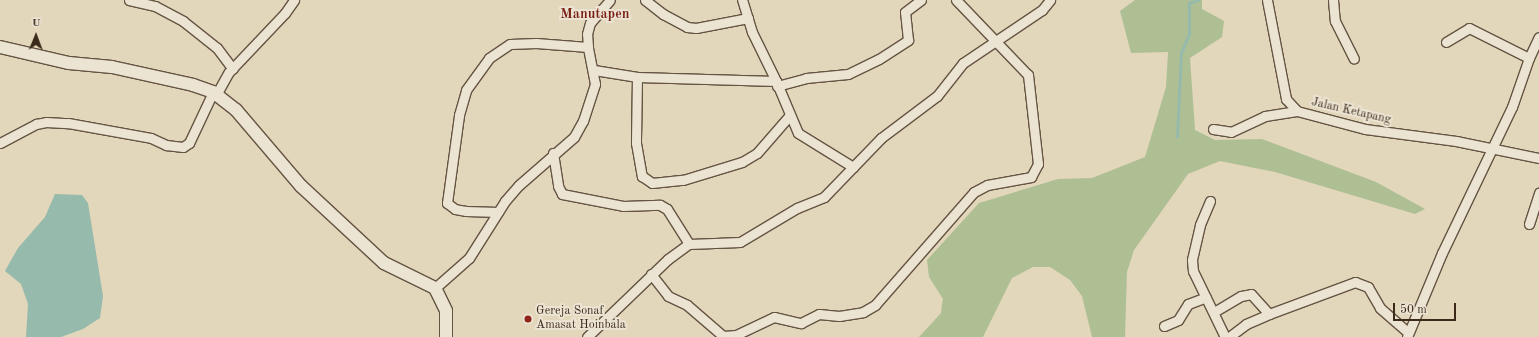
<!DOCTYPE html>
<html>
<head>
<meta charset="utf-8">
<style>
  body { margin:0 }
  #map { position:relative; width:1539px; height:337px; overflow:hidden; background:#e2d6bb; font-family:"Old Standard TT",serif }
  div>[style] { position:absolute }
  .green>* { inset:0; background:#aebf94 }
  .water>* { inset:0; background:#96baab }
  .stream>* { height:2.5px; margin:-1.25px; padding:0 1.25px; transform-origin:1.25px; border-radius:1.25px; background:#96baab }
  .roads { filter:drop-shadow(1px 0 #655442) drop-shadow(-1px 0 #655442) drop-shadow(0 1px #655442) drop-shadow(0 -1px #655442) }
  .minor>* { height:9px; margin:-4.5px; padding:0 4.5px; transform-origin:4.5px; border-radius:4.5px; background:#ece4d3 }
  .tertiary>* { height:12px; margin:-6px; padding:0 6px; transform-origin:6px; border-radius:6px; background:#ece4d3 }
  .dots>* { width:11px; height:11px; translate:-50% -50%; box-sizing:border-box; border:2px solid #ece4d3; border-radius:50% }
  span { translate:-50% -50%; white-space:nowrap; text-align:center; line-height:1.15; -webkit-text-stroke:4px #ece4d3; paint-order:stroke }
  .street-label { font-size:12px; color:#3b291a }
  .poi-label { font-size:12px; color:#3b291a }
  .left { translate:0 -50%; text-align:left }
  .quarter-label { font-size:14px; color:#7a1f14; font-weight:700 }
  .north { position:absolute; left:16px; top:16px; width:40px; height:40px; -webkit-text-stroke:3px #ece4d3; paint-order:stroke; rotate:1deg; font-size:11px; font-weight:700; line-height:16px; text-align:center; color:#3b291a }
  .north::after { content:''; display:block; margin:auto; width:14px; height:18px; background:#3b291a; clip-path:polygon(50% 0,100% 100%,50% 72%,0 100%) }
  .scale { position:absolute; left:1393px; top:303px; width:63px; height:18px; box-sizing:border-box; border:2px solid #3b291a; border-top:0; padding-left:5px; font-size:12px; line-height:14px; white-space:nowrap; color:#3b291a; -webkit-text-stroke:3px #ece4d3; paint-order:stroke }
</style>
</head>
<body>
<div id="map">
  <div class="green">
    <i style="clip-path:polygon(1135px 0,1202px 0,1202px 9px,1224px 21px,1222px 37px,1190px 58px,1195px 130px,1215px 140px,1262px 139px,1376px 182px,1425px 209px,1415px 214px,1275px 172px,1220px 161px,1188px 174px,1134px 250px,1127px 272px,1125px 337px,1092px 337px,1082px 296px,1070px 280px,1050px 267px,1033px 267px,1012px 278px,983px 337px,919px 337px,941px 313px,942px 304px,943px 299px,929px 277px,927px 260px,979px 203px,1058px 179px,1092px 178px,1145px 157px,1166px 87px,1168px 52px,1131px 53px,1120px 11px)"></i>
  </div>
  <div class="water">
    <i style="clip-path:polygon(55px 194px,82px 195px,88px 203px,103px 296px,100px 318px,83px 329px,61px 337px,26px 337px,28px 304px,21px 284px,5px 271px,18px 248px,45px 217px)"></i>
  </div>
  <div class="stream">
    <i style="left:1177px;top:137px;width:84px;rotate:-87.3deg"></i>
    <i style="left:1181px;top:53px;width:21px;rotate:-67deg"></i>
    <i style="left:1189px;top:34px;width:31px;rotate:-90deg"></i>
    <i style="left:1189px;top:3px;width:9px;rotate:-18deg"></i>
  </div>
  <div class="roads">
    <div class="minor">
      <i style="left:129px;top:0;width:27px;rotate:13deg"></i>
      <i style="left:155px;top:6px;width:32px;rotate:28deg"></i>
      <i style="left:183px;top:21px;width:43px;rotate:38.5deg"></i>
      <i style="left:217px;top:48px;width:26px;rotate:53deg"></i>
      <i style="left:645px;top:0;width:23px;rotate:38deg"></i>
      <i style="left:663px;top:14px;width:27px;rotate:28deg"></i>
      <i style="left:687px;top:27px;width:9px;rotate:6deg"></i>
      <i style="left:696px;top:28px;width:53px;rotate:-10.9deg"></i>
      <i style="left:1267px;top:0;width:101px;rotate:79.1deg"></i>
      <i style="left:1286px;top:99px;width:16px;rotate:47deg"></i>
      <i style="left:1297px;top:111px;width:70px;rotate:14.8deg"></i>
      <i style="left:1365px;top:129px;width:92px;rotate:7.5deg"></i>
      <i style="left:1456px;top:141px;width:85px;rotate:11.6deg"></i>
      <i style="left:1333px;top:0;width:21px;rotate:85deg"></i>
      <i style="left:1335px;top:21px;width:42px;rotate:63.4deg"></i>
      <i style="left:1446px;top:42px;width:27px;rotate:-31deg"></i>
      <i style="left:1469px;top:28px;width:67px;rotate:26.6deg"></i>
      <i style="left:594px;top:70px;width:44px;rotate:9.2deg"></i>
      <i style="left:637px;top:77px;width:139px;rotate:1.6deg"></i>
      <i style="left:776px;top:81px;width:55px;rotate:-116.1deg"></i>
      <i style="left:752px;top:32px;width:34px;rotate:-107deg"></i>
      <i style="left:637px;top:77px;width:66px;rotate:90.9deg"></i>
      <i style="left:636px;top:143px;width:34px;rotate:80deg"></i>
      <i style="left:642px;top:176px;width:12px;rotate:35deg"></i>
      <i style="left:652px;top:183px;width:31px;rotate:-6deg"></i>
      <i style="left:683px;top:180px;width:62px;rotate:-17deg"></i>
      <i style="left:742px;top:162px;width:17px;rotate:-31deg"></i>
      <i style="left:757px;top:153px;width:50px;rotate:-49deg"></i>
      <i style="left:776px;top:81px;width:56px;rotate:67.1deg"></i>
      <i style="left:798px;top:133px;width:65px;rotate:31.7deg"></i>
      <i style="left:777px;top:86px;width:30px;rotate:-15deg"></i>
      <i style="left:806px;top:78px;width:42px;rotate:-5.4deg"></i>
      <i style="left:848px;top:74px;width:34px;rotate:-26deg"></i>
      <i style="left:879px;top:59px;width:35px;rotate:-33deg"></i>
      <i style="left:908px;top:40px;width:28px;rotate:-96deg"></i>
      <i style="left:905px;top:12px;width:20px;rotate:-37deg"></i>
      <i style="left:216px;top:95px;width:26px;rotate:-61deg"></i>
      <i style="left:229px;top:72px;width:81px;rotate:-46.5deg"></i>
      <i style="left:285px;top:13px;width:16px;rotate:-55deg"></i>
      <i style="left:1213px;top:129px;width:18px;rotate:9deg"></i>
      <i style="left:1231px;top:132px;width:38px;rotate:-25deg"></i>
      <i style="left:1265px;top:116px;width:32px;rotate:-9deg"></i>
      <i style="left:0;top:143px;width:41px;rotate:-27.8deg"></i>
      <i style="left:36px;top:124px;width:10px;rotate:-11deg"></i>
      <i style="left:46px;top:122px;width:22px;rotate:3deg"></i>
      <i style="left:68px;top:123px;width:84px;rotate:10.2deg"></i>
      <i style="left:151px;top:138px;width:17px;rotate:25deg"></i>
      <i style="left:166px;top:145px;width:17px;rotate:7deg"></i>
      <i style="left:183px;top:147px;width:7px;rotate:-34deg"></i>
      <i style="left:189px;top:143px;width:56px;rotate:-64.8deg"></i>
      <i style="left:553px;top:153px;width:33px;rotate:81deg"></i>
      <i style="left:558px;top:186px;width:9px;rotate:63deg"></i>
      <i style="left:562px;top:194px;width:62px;rotate:11.1deg"></i>
      <i style="left:623px;top:206px;width:37px;rotate:-2deg"></i>
      <i style="left:660px;top:205px;width:8px;rotate:30deg"></i>
      <i style="left:667px;top:209px;width:41px;rotate:57.8deg"></i>
      <i style="left:1210px;top:201px;width:26px;rotate:113deg"></i>
      <i style="left:1200px;top:225px;width:36px;rotate:103deg"></i>
      <i style="left:1192px;top:260px;width:11px;rotate:85deg"></i>
      <i style="left:1193px;top:271px;width:73px;rotate:64.1deg"></i>
      <i style="left:498px;top:212px;width:32px;rotate:-178deg"></i>
      <i style="left:466px;top:211px;width:11px;rotate:-170deg"></i>
      <i style="left:455px;top:209px;width:10px;rotate:-143deg"></i>
      <i style="left:447px;top:203px;width:89px;rotate:-82.2deg"></i>
      <i style="left:459px;top:115px;width:26px;rotate:-74deg"></i>
      <i style="left:466px;top:90px;width:39px;rotate:-54deg"></i>
      <i style="left:489px;top:58px;width:25px;rotate:-34deg"></i>
      <i style="left:510px;top:44px;width:26px;rotate:-2deg"></i>
      <i style="left:536px;top:43px;width:52px;rotate:4.4deg"></i>
      <i style="left:588px;top:47px;width:13px;rotate:-94deg"></i>
      <i style="left:587px;top:34px;width:11px;rotate:-75deg"></i>
      <i style="left:590px;top:23px;width:30px;rotate:-49deg"></i>
      <i style="left:1529px;top:224px;width:33px;rotate:-72deg"></i>
      <i style="left:651px;top:274px;width:28px;rotate:52deg"></i>
      <i style="left:668px;top:296px;width:21px;rotate:25deg"></i>
      <i style="left:687px;top:305px;width:48px;rotate:40.7deg"></i>
      <i style="left:723px;top:336px;width:13px;rotate:-4deg"></i>
      <i style="left:736px;top:335px;width:42px;rotate:-25.3deg"></i>
      <i style="left:774px;top:317px;width:28px;rotate:13deg"></i>
      <i style="left:801px;top:323px;width:20px;rotate:-27deg"></i>
      <i style="left:819px;top:314px;width:20px;rotate:6deg"></i>
      <i style="left:839px;top:316px;width:24px;rotate:-9deg"></i>
      <i style="left:863px;top:312px;width:14px;rotate:-30deg"></i>
      <i style="left:875px;top:305px;width:150px;rotate:-48.8deg"></i>
      <i style="left:974px;top:192px;width:15px;rotate:-28deg"></i>
      <i style="left:987px;top:185px;width:45px;rotate:-10.3deg"></i>
      <i style="left:1031px;top:177px;width:15px;rotate:-62deg"></i>
      <i style="left:1038px;top:164px;width:90px;rotate:-96.4deg"></i>
      <i style="left:1028px;top:75px;width:104px;rotate:-133.8deg"></i>
      <i style="left:435px;top:288px;width:45px;rotate:-41.4deg"></i>
      <i style="left:469px;top:258px;width:67px;rotate:-57.7deg"></i>
      <i style="left:505px;top:201px;width:21px;rotate:-49deg"></i>
      <i style="left:519px;top:185px;width:73px;rotate:-41.1deg"></i>
      <i style="left:574px;top:137px;width:18px;rotate:-61deg"></i>
      <i style="left:583px;top:121px;width:39px;rotate:-72deg"></i>
      <i style="left:595px;top:84px;width:38px;rotate:-101deg"></i>
      <i style="left:1214px;top:312px;width:31px;rotate:-31deg"></i>
      <i style="left:1241px;top:296px;width:10px;rotate:-11deg"></i>
      <i style="left:1251px;top:294px;width:27px;rotate:48deg"></i>
      <i style="left:1164px;top:326px;width:15px;rotate:-23deg"></i>
      <i style="left:1178px;top:320px;width:19px;rotate:-58deg"></i>
      <i style="left:1188px;top:304px;width:19px;rotate:-21deg"></i>
      <i style="left:587px;top:337px;width:112px;rotate:-43.9deg"></i>
      <i style="left:668px;top:259px;width:26px;rotate:-36deg"></i>
      <i style="left:689px;top:244px;width:51px;rotate:-2.2deg"></i>
      <i style="left:740px;top:242px;width:66px;rotate:-30.8deg"></i>
      <i style="left:797px;top:208px;width:29px;rotate:-22deg"></i>
      <i style="left:824px;top:197px;width:82px;rotate:-46deg"></i>
      <i style="left:881px;top:138px;width:70px;rotate:-36.9deg"></i>
      <i style="left:937px;top:96px;width:42px;rotate:-51.8deg"></i>
      <i style="left:963px;top:63px;width:95px;rotate:-33.9deg"></i>
      <i style="left:1042px;top:10px;width:13px;rotate:-51deg"></i>
      <i style="left:1229px;top:337px;width:21px;rotate:-37deg"></i>
      <i style="left:1246px;top:324px;width:25px;rotate:-23deg"></i>
      <i style="left:1269px;top:314px;width:92px;rotate:-20.4deg"></i>
      <i style="left:1355px;top:282px;width:14px;rotate:21deg"></i>
      <i style="left:1368px;top:287px;width:24px;rotate:60deg"></i>
      <i style="left:1380px;top:308px;width:37px;rotate:41deg"></i>
      <i style="left:1407px;top:337px;width:91px;rotate:-67.4deg"></i>
      <i style="left:1442px;top:253px;width:162px;rotate:-64.4deg"></i>
      <i style="left:1512px;top:107px;width:52px;rotate:-70.9deg"></i>
      <i style="left:1529px;top:58px;width:23px;rotate:-65deg"></i>
    </div>
    <div class="tertiary">
      <i style="left:0;top:47px;width:71px;rotate:13.1deg"></i>
      <i style="left:69px;top:63px;width:43px;rotate:5.3deg"></i>
      <i style="left:112px;top:67px;width:83px;rotate:12.5deg"></i>
      <i style="left:193px;top:85px;width:21px;rotate:19deg"></i>
      <i style="left:213px;top:92px;width:29px;rotate:38deg"></i>
      <i style="left:236px;top:110px;width:100px;rotate:49.5deg"></i>
      <i style="left:301px;top:186px;width:113px;rotate:42.9deg"></i>
      <i style="left:384px;top:263px;width:57px;rotate:26.1deg"></i>
      <i style="left:435px;top:288px;width:25px;rotate:64deg"></i>
      <i style="left:446px;top:311px;width:26px;rotate:90deg"></i>
    </div>
  </div>
  <div class="dots">
    <i style="left:528px;top:319px;background:#8f2418"></i>
  </div>
  <div class="street-label">
    <span style="left:1351px;top:112px;rotate:13deg">Jalan Ketapang</span>
  </div>
  <div class="poi-label">
    <span class="left" style="left:536px;top:319px">Gereja Sonaf<br>Amasat Hoinbala</span>
  </div>
  <div class="quarter-label">
    <span style="left:595px;top:14px">Manutapen</span>
  </div>
  <div class="north">U</div>
  <div class="scale">50 m</div>
</div>
</body>
</html>
